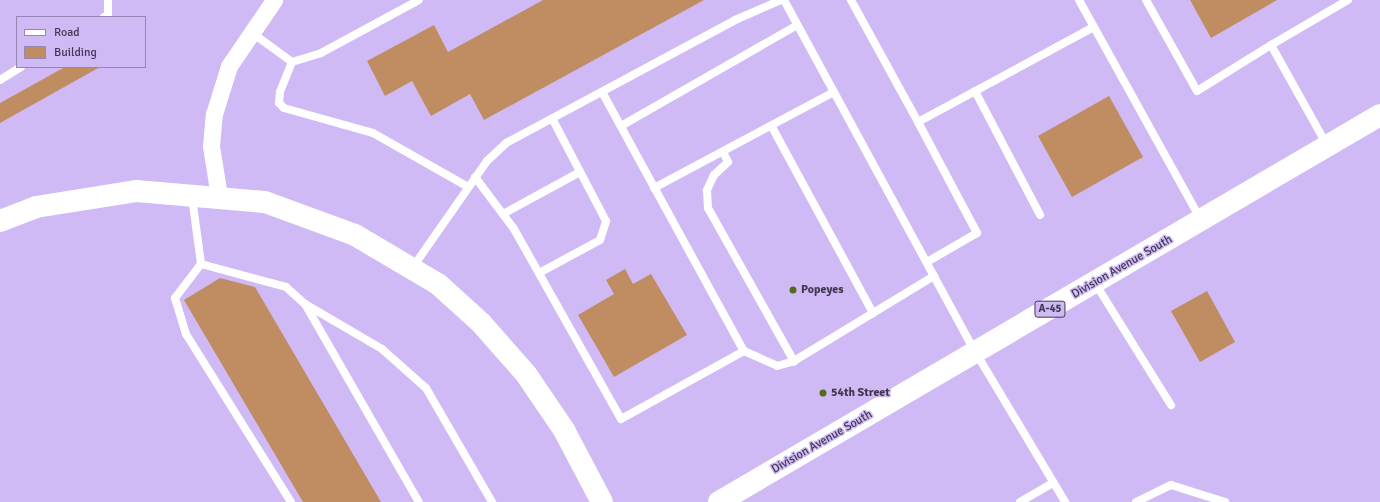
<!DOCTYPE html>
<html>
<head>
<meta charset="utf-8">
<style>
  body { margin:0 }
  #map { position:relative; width:1380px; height:502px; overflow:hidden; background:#cfbaf5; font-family:Signika,sans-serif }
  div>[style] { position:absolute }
  .building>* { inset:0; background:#c08d62 }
  .lane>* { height:8px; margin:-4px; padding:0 4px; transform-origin:4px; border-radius:4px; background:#fff }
  .street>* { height:17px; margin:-8.5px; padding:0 8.5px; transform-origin:8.5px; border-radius:8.5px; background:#fff }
  .secondary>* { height:22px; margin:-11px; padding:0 11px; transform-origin:11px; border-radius:11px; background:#fff }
  .primary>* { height:22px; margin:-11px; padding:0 11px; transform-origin:11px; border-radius:11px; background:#fff }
  .dots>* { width:11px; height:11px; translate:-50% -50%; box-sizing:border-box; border:2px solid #cfbaf5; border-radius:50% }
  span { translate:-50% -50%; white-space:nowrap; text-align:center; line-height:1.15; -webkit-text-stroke:3px #cfbaf5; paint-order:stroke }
  .shield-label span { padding:1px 3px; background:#cfbaf5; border:1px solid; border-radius:3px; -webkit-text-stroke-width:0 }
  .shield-label { font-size:11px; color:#413850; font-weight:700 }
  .street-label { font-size:12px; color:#413850 }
  .poi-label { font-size:12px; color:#413850; font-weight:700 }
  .left { translate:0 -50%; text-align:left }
  .legend { position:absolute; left:16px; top:16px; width:130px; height:52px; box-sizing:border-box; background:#cfbaf5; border:1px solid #9686b3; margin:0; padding:5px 7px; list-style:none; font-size:12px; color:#413850 }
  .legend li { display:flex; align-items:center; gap:8px; height:20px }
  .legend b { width:20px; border:1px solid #9686b3 }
</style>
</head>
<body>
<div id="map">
  <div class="building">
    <i style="clip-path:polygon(543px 0,704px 0,484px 120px,470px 94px,431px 116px,412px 81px,385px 96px,367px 61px,434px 25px,448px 52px)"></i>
    <i style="clip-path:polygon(1190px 0,1277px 0,1211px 38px)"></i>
    <i style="clip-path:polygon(65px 67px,100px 67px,0 123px,0 103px)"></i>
    <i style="clip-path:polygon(1109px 96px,1143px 157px,1072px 197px,1038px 136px)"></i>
    <i style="clip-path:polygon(625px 269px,633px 284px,651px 274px,687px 335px,614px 377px,578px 315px,614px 294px,606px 280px)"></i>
    <i style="clip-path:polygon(220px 278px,255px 287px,381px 502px,303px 502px,184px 300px)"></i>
    <i style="clip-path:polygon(1207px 291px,1235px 342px,1200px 362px,1171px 311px)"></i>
  </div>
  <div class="lane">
    <i style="left:784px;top:0;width:402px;rotate:61.5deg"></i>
    <i style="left:976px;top:353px;width:174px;rotate:59.1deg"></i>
    <i style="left:851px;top:0;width:139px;rotate:61.2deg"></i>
    <i style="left:918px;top:122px;width:200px;rotate:-28.4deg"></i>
    <i style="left:1079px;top:0;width:252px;rotate:61deg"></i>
    <i style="left:1146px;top:0;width:104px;rotate:60.7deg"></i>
    <i style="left:1197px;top:91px;width:87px;rotate:-31.9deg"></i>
    <i style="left:1271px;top:45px;width:115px;rotate:60.8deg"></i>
    <i style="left:104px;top:17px;width:4px;rotate:-27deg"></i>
    <i style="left:108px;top:15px;width:15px;rotate:-90deg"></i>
    <i style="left:251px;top:32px;width:51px;rotate:36.2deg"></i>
    <i style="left:292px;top:62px;width:32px;rotate:112deg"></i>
    <i style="left:280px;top:92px;width:11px;rotate:95deg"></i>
    <i style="left:279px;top:103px;width:7px;rotate:45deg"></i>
    <i style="left:284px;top:108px;width:92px;rotate:15.7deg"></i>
    <i style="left:373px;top:133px;width:109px;rotate:29.6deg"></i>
    <i style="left:1271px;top:45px;width:89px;rotate:-30.3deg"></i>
    <i style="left:292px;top:62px;width:30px;rotate:-17deg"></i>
    <i style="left:321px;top:53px;width:111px;rotate:-28.4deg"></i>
    <i style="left:0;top:80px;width:25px;rotate:-32deg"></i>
    <i style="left:975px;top:91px;width:140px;rotate:62.3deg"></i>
    <i style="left:602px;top:92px;width:295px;rotate:61.3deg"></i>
    <i style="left:918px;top:122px;width:126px;rotate:62deg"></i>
    <i style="left:977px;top:233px;width:58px;rotate:149.9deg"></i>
    <i style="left:621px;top:126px;width:203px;rotate:-29.8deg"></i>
    <i style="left:772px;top:127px;width:212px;rotate:61.5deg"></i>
    <i style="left:723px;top:152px;width:11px;rotate:63deg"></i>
    <i style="left:728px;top:162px;width:19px;rotate:137deg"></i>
    <i style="left:714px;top:175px;width:17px;rotate:115deg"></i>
    <i style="left:707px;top:190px;width:18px;rotate:87deg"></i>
    <i style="left:708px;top:208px;width:176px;rotate:60.7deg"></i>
    <i style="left:475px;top:177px;width:65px;rotate:53.1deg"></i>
    <i style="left:514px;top:229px;width:218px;rotate:60.6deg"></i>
    <i style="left:621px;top:419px;width:141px;rotate:-28.9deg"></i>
    <i style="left:744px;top:351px;width:36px;rotate:24deg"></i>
    <i style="left:777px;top:366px;width:18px;rotate:-16deg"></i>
    <i style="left:794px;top:361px;width:164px;rotate:-31.3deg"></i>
    <i style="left:654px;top:188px;width:204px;rotate:-28.1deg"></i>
    <i style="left:192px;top:197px;width:68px;rotate:82.3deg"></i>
    <i style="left:201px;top:264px;width:88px;rotate:15.1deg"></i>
    <i style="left:286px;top:287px;width:25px;rotate:42deg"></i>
    <i style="left:305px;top:304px;width:228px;rotate:60.1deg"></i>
    <i style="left:503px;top:214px;width:88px;rotate:-28.6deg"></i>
    <i style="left:201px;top:264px;width:43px;rotate:127.4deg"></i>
    <i style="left:175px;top:298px;width:38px;rotate:73deg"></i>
    <i style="left:186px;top:334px;width:198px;rotate:58deg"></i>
    <i style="left:413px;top:267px;width:129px;rotate:-55.1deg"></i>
    <i style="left:487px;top:161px;width:26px;rotate:-43deg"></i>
    <i style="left:506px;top:143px;width:260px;rotate:-28.2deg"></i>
    <i style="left:735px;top:20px;width:50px;rotate:-23.5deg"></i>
    <i style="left:539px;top:273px;width:69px;rotate:-28.4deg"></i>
    <i style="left:600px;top:240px;width:20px;rotate:-72deg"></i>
    <i style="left:606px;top:221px;width:116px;rotate:-117.7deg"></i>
    <i style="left:1095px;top:283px;width:144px;rotate:58.1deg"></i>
    <i style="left:305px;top:304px;width:89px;rotate:30.3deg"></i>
    <i style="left:382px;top:349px;width:59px;rotate:41.6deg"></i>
    <i style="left:426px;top:388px;width:132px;rotate:59.9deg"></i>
    <i style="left:1020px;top:502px;width:38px;rotate:-30deg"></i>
    <i style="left:1136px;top:502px;width:39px;rotate:-26deg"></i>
    <i style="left:1171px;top:485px;width:57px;rotate:17.5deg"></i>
  </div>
  <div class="street">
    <i style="left:219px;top:196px;width:51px;rotate:-99.1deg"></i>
    <i style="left:211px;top:146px;width:32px;rotate:-85deg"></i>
    <i style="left:214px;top:114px;width:50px;rotate:-72.6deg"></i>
    <i style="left:229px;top:66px;width:80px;rotate:-55.7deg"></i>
  </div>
  <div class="secondary">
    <i style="left:0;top:221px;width:39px;rotate:-21deg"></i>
    <i style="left:36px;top:207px;width:101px;rotate:-9.1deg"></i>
    <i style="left:136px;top:191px;width:129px;rotate:4.9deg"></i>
    <i style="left:265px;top:202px;width:96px;rotate:20.1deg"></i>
    <i style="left:355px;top:235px;width:96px;rotate:30.6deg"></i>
    <i style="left:438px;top:284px;width:58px;rotate:42.2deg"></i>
    <i style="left:481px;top:323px;width:68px;rotate:48.6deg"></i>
    <i style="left:526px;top:374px;width:68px;rotate:55.8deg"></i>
    <i style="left:564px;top:430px;width:81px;rotate:62.2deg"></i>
  </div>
  <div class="primary">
    <i style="left:719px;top:502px;width:766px;rotate:-30.35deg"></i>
  </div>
  <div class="dots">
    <i style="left:793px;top:290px;background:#586a15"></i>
    <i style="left:823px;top:393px;background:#586a15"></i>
  </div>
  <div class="shield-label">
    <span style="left:1050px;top:309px">A-45</span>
  </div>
  <div class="street-label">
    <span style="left:1122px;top:267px;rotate:-30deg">Division Avenue South</span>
    <span style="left:822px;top:442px;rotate:-30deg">Division Avenue South</span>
  </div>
  <div class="poi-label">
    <span class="left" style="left:801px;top:290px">Popeyes</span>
    <span class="left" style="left:831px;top:393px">54th Street</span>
  </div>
  <ul class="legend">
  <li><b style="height:5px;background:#fff"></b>Road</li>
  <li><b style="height:11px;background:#c08d62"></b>Building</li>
  </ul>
</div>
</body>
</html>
